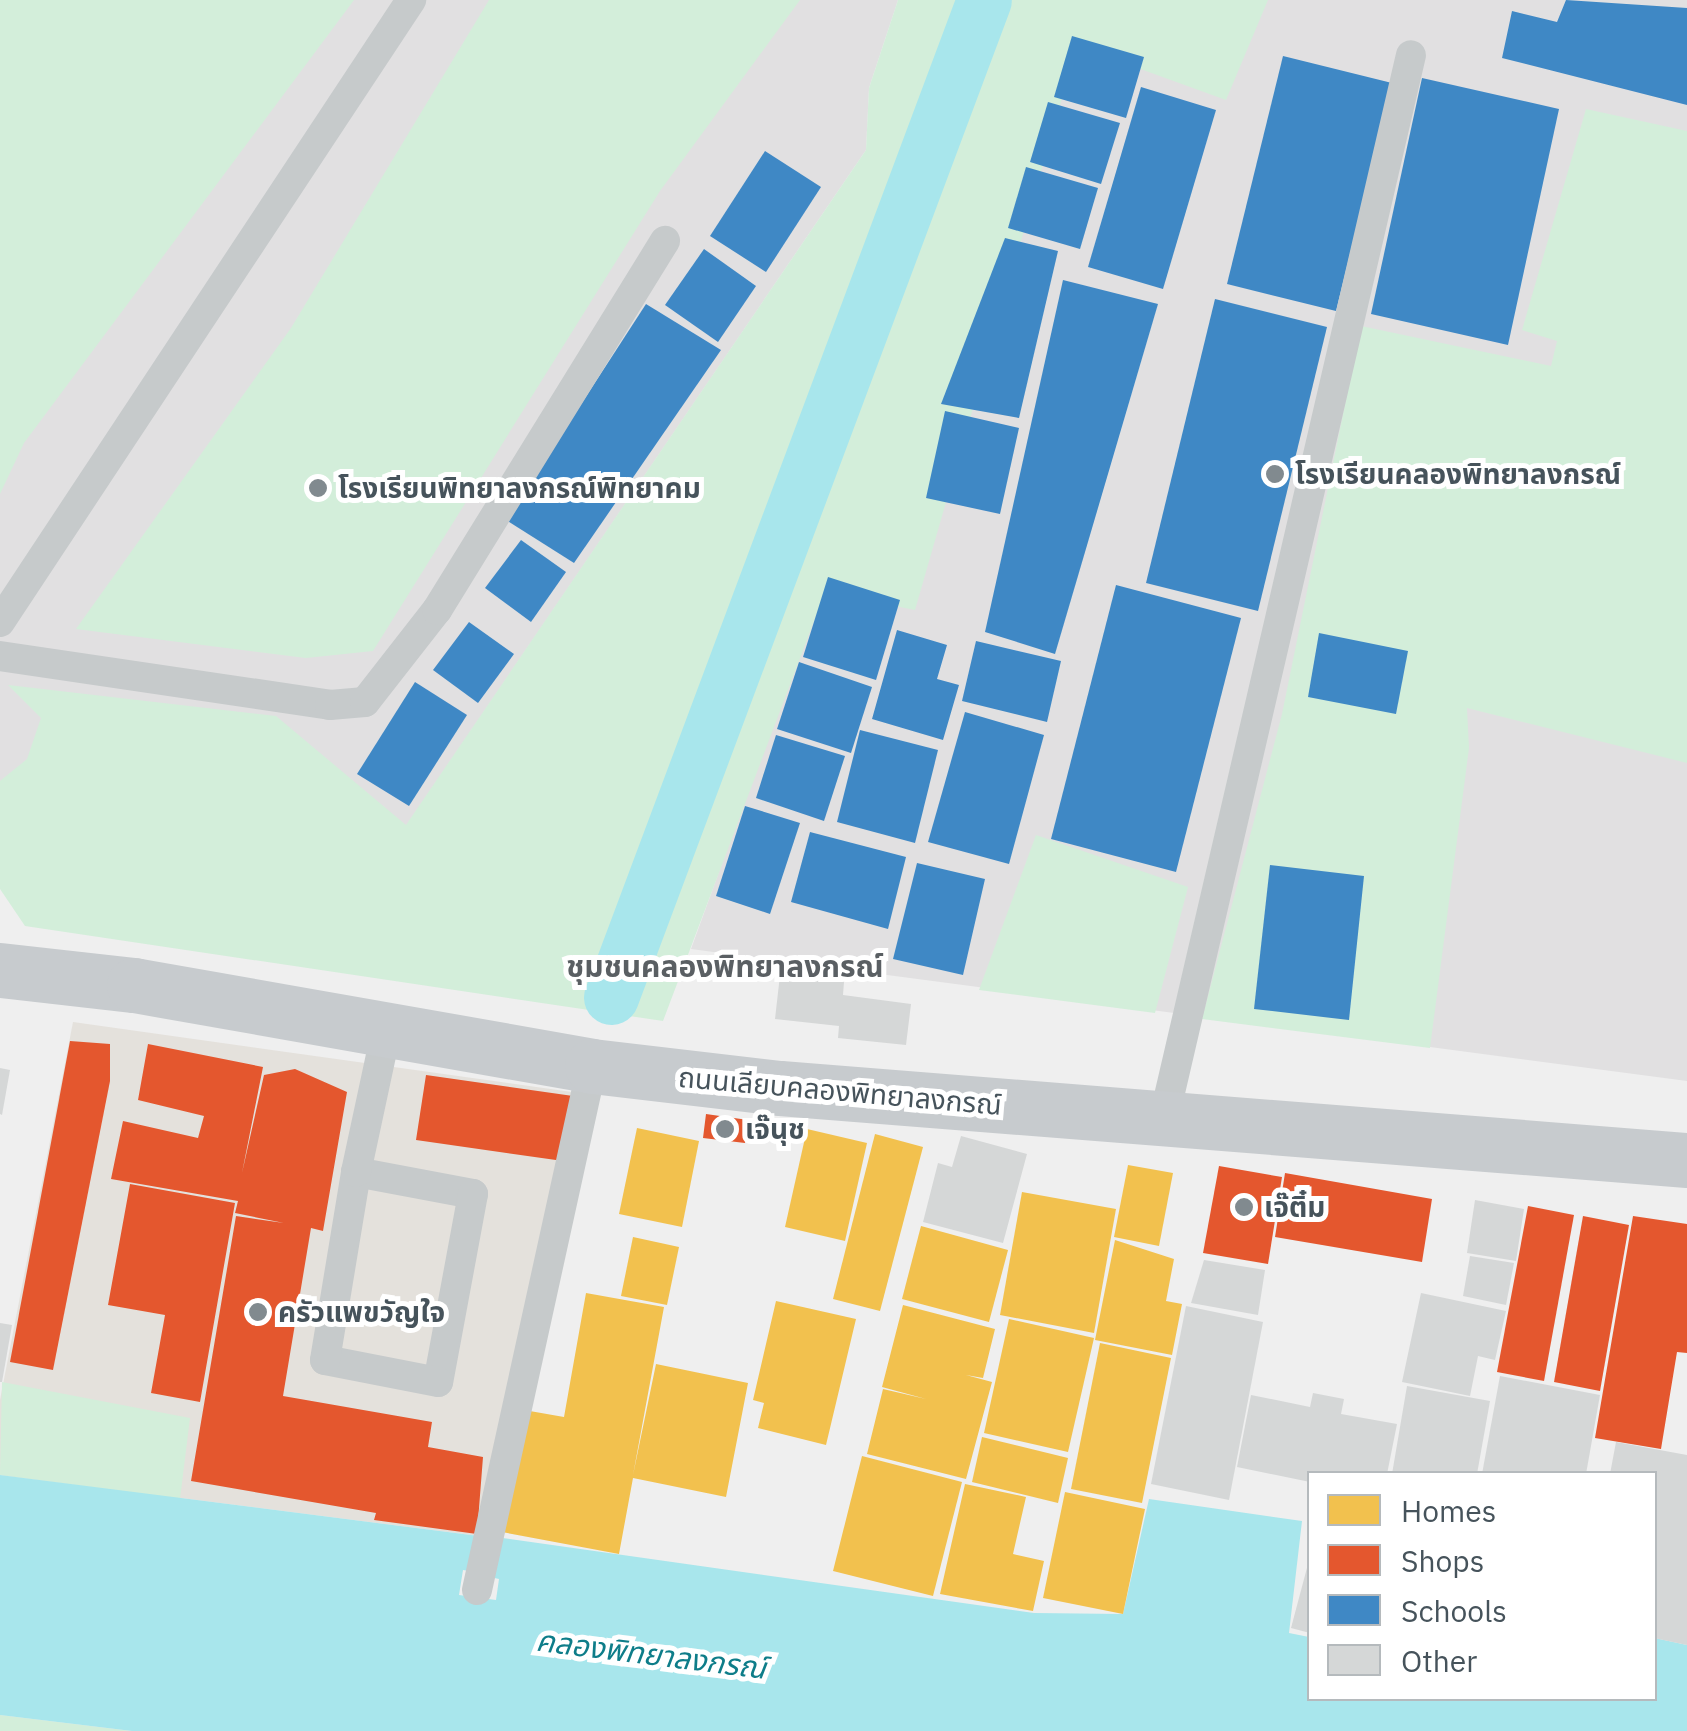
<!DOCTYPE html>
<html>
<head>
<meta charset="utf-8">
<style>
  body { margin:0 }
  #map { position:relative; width:1687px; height:1731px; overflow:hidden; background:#efefef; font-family:"IBM Plex Sans","Noto Sans Thai",sans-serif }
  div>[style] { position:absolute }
  .commercial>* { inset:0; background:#e4e1dc }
  .education>* { inset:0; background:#e1e0e1 }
  .green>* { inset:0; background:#d3eeda }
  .water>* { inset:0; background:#a8e6ec }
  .homes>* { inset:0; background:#f2c14e }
  .shops>* { inset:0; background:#e4572e }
  .schools>* { inset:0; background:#3f88c5 }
  .canal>* { height:55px; margin:-27.5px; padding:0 27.5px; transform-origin:27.5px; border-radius:27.5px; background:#a8e6ec }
  .building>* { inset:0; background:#d5d7d7 }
  .service>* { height:30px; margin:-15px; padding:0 15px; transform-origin:15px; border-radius:15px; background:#c6cacb }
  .secondary>* { height:55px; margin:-27.5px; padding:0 27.5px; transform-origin:27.5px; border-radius:27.5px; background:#c7cbce }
  .dots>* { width:28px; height:28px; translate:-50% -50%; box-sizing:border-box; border:5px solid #fff; border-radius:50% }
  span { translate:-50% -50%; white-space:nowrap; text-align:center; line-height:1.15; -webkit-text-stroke:10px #fff; paint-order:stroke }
  .poi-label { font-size:28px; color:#46535b; font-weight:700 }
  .left { translate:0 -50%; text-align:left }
  .street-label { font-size:28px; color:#46535b }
  .neighbourhood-label { font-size:30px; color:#5a5f63; font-weight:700 }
  .water-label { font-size:30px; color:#0e7d89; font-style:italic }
  .legend { position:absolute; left:1307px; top:1471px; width:350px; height:230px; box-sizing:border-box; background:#fff; border:2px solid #b5babd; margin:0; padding:12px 18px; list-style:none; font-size:30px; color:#46535b }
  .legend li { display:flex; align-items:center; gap:20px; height:50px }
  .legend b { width:50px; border:2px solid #b5babd }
</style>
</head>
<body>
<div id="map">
  <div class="commercial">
    <i style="clip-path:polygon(73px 1022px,579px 1093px,479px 1536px,0 1475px,0 1400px)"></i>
  </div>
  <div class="education">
    <i style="clip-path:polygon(0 0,898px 0,869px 88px,866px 150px,406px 826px,0 872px)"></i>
    <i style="clip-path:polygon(1036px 0,1687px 0,1687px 1081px,691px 949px)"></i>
  </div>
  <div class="green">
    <i style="clip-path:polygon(0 0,354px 0,24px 443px,0 494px)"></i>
    <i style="clip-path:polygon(489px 0,800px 0,660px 191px,373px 651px,306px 658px,76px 629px,291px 328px)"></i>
    <i style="clip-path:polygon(898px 0,1268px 0,1226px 100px,1077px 46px,915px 610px,825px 592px,663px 1021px,25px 926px,0 889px,0 781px,27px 759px,41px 718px,8px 685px,276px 716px,406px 825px,866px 150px,869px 88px)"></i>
    <i style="clip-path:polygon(1586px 109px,1687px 131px,1687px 763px,1467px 708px,1469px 748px,1430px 1048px,1202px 1019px,1282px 714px,1361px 326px,1551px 366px,1557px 341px,1522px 330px)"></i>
    <i style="clip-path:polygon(1036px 835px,1188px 887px,1155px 1013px,979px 990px)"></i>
    <i style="clip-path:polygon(2px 1382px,190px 1418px,180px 1499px,0 1475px)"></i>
    <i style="clip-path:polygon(0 1715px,132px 1731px,0 1731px)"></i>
  </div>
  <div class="water">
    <i style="clip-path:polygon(0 1475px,479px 1536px,475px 1572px,463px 1570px,459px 1595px,496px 1600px,499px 1579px,490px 1577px,495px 1537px,1034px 1613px,1123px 1614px,1149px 1499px,1302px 1521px,1289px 1633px,1309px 1637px,1310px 1698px,1654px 1698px,1655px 1638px,1687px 1645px,1687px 1731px,132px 1731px,0 1715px)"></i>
  </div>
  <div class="homes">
    <i style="clip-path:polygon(637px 1128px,699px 1141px,682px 1227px,619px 1214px)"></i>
    <i style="clip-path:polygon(807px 1129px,867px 1143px,845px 1241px,785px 1227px)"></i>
    <i style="clip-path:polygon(875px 1134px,923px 1147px,880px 1311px,833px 1299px)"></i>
    <i style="clip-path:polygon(1128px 1165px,1173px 1173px,1159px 1246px,1114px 1237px)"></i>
    <i style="clip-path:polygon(1022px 1192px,1116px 1209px,1094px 1333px,1000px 1315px)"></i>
    <i style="clip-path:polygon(921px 1226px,1008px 1250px,989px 1322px,902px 1299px)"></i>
    <i style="clip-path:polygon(633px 1237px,679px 1247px,667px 1305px,621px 1296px)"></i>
    <i style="clip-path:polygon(1115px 1240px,1174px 1259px,1166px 1301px,1182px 1304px,1172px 1355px,1095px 1340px)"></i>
    <i style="clip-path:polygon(586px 1293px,664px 1307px,633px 1475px,656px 1364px,748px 1383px,726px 1497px,633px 1478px,619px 1554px,502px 1532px,524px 1410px,564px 1417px)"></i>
    <i style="clip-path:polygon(776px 1301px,856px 1319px,826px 1445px,758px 1428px,764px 1403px,753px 1400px)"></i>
    <i style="clip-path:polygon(903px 1305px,995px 1329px,983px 1378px,966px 1375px,992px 1382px,966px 1479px,867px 1454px,883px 1389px,926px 1399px,882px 1387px)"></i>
    <i style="clip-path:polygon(1009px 1319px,1094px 1338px,1068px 1452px,984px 1433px)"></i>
    <i style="clip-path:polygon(1100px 1343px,1171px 1358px,1142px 1503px,1071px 1489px)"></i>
    <i style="clip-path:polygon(982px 1437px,1068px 1458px,1058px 1503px,972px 1482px)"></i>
    <i style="clip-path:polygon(862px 1456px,962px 1482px,933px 1596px,833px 1571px)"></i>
    <i style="clip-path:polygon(965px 1484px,1026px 1497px,1013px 1554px,1044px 1561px,1033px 1611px,940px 1594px)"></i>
    <i style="clip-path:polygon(1065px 1492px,1145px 1509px,1123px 1614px,1043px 1598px)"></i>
  </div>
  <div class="shops">
    <i style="clip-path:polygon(70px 1041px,110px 1044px,110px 1081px,53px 1370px,10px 1362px)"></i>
    <i style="clip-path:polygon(148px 1044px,263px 1067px,242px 1173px,264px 1075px,295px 1069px,347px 1092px,323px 1231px,311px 1228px,283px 1396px,432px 1422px,428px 1447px,483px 1457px,477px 1534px,374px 1520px,376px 1513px,191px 1481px,236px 1216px,284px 1223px,235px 1213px,238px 1201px,111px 1179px,123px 1121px,198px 1138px,204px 1116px,138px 1100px)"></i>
    <i style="clip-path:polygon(426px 1075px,573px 1096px,563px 1161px,416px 1140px)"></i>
    <i style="clip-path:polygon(706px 1114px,748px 1120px,745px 1143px,703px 1138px)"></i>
    <i style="clip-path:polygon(1219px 1166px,1282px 1177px,1268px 1264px,1203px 1253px)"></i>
    <i style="clip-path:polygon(1285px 1173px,1432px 1199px,1422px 1262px,1275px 1237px)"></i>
    <i style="clip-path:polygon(130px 1184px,235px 1203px,200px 1402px,151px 1393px,165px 1315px,108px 1305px)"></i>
    <i style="clip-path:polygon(1528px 1206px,1574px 1215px,1544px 1381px,1497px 1372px)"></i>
    <i style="clip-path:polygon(1583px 1216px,1629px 1225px,1600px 1391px,1554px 1382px)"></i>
    <i style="clip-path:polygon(1633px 1216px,1687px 1224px,1687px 1353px,1677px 1352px,1661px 1449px,1595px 1438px)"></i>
  </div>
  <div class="schools">
    <i style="clip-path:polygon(1566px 0,1687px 8px,1687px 105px,1502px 58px,1512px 11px,1557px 22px)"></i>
    <i style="clip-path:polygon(1072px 36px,1144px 57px,1126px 118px,1054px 97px)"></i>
    <i style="clip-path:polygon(1283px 56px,1392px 83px,1336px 311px,1227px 284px)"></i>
    <i style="clip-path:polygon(1422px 78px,1559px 109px,1508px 345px,1371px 314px)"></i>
    <i style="clip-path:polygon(1141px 87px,1216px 110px,1163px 289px,1088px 267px)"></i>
    <i style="clip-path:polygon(1048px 102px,1120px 123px,1101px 184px,1030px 162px)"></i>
    <i style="clip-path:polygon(765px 151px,821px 187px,766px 272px,710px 236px)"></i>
    <i style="clip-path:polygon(1026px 167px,1098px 188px,1080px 249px,1008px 228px)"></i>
    <i style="clip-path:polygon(1005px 238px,1058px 251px,1019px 418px,941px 404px)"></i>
    <i style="clip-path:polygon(704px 249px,756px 286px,718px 342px,665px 305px)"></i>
    <i style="clip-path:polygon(1063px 280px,1158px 304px,1055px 654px,985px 632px)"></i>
    <i style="clip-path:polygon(1215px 299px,1327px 327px,1258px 611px,1146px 583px)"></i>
    <i style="clip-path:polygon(646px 304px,721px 350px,574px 563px,506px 520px)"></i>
    <i style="clip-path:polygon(945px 411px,1019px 428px,1000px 514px,926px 498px)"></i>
    <i style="clip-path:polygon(521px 540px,566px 572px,531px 622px,485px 588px)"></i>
    <i style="clip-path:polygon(828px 577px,900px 600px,876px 680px,803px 657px)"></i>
    <i style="clip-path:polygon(1116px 585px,1241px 618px,1176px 872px,1051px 839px)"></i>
    <i style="clip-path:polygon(469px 622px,514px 654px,478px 703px,433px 670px)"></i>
    <i style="clip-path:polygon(897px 630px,947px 645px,937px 679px,959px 685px,943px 740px,872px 719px)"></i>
    <i style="clip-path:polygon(1319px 633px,1408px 651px,1396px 714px,1308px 697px)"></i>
    <i style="clip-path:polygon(976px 641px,1061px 661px,1047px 722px,962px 701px)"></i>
    <i style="clip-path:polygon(799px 662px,872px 687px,851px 753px,777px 729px)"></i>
    <i style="clip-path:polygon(415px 682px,467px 715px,409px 806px,357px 774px)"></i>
    <i style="clip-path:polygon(965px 712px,1044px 735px,1009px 864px,928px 842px)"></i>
    <i style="clip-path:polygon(860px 730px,938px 750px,915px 843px,837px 822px)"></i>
    <i style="clip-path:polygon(776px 735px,845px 756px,824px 821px,756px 798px)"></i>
    <i style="clip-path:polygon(745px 806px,800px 823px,770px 914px,716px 896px)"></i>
    <i style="clip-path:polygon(810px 832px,906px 857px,888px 929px,791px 902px)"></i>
    <i style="clip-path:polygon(917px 863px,985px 879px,963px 975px,893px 959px)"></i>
    <i style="clip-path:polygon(1270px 865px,1364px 876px,1349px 1020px,1254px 1009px)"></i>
  </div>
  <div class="canal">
    <i style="left:611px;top:997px;width:1064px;rotate:-69.49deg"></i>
  </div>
  <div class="building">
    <i style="clip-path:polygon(780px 975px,844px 982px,843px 995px,911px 1004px,906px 1045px,838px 1038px,839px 1026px,775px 1019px)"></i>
    <i style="clip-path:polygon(0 1068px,10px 1070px,2px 1115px,0 1114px)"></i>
    <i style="clip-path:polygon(961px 1136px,1027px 1154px,1003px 1243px,923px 1222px,938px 1163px,952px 1167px)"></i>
    <i style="clip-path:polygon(1475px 1200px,1524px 1209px,1516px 1261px,1467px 1253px)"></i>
    <i style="clip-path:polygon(1470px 1256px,1514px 1263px,1506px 1305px,1463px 1296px)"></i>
    <i style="clip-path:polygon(1204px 1260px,1265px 1270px,1258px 1315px,1191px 1303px)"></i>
    <i style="clip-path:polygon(1421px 1293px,1506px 1311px,1495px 1360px,1478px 1356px,1470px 1396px,1402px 1382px)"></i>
    <i style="clip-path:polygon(1186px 1306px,1263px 1322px,1229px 1500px,1151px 1484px)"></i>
    <i style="clip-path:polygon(0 1323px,12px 1325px,2px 1382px,0 1382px)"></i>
    <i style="clip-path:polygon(1500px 1376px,1600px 1395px,1586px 1474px,1482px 1474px)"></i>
    <i style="clip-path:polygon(1407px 1386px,1490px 1401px,1477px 1474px,1392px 1474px)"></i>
    <i style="clip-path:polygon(1313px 1393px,1344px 1399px,1341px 1414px,1397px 1424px,1387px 1474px,1310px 1474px,1310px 1482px,1237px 1467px,1251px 1395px,1310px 1407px)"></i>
    <i style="clip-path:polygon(1616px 1442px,1687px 1455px,1687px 1645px,1654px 1638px,1654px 1474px,1610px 1474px)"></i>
    <i style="clip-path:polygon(1308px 1564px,1310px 1565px,1310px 1633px,1291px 1628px)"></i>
  </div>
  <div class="service">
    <i style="left:0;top:622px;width:746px;rotate:-56.54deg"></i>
    <i style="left:0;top:656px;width:334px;rotate:8.4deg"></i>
    <i style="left:330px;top:705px;width:35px;rotate:-5deg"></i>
    <i style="left:365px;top:702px;width:117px;rotate:-52deg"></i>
    <i style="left:437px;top:610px;width:434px;rotate:-58.3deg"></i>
    <i style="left:1164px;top:1118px;width:1091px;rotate:-76.92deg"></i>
    <i style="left:356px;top:1172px;width:119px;rotate:10.6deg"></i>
    <i style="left:473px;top:1194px;width:191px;rotate:100.5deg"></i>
    <i style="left:438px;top:1382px;width:115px;rotate:-169deg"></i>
    <i style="left:325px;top:1360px;width:191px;rotate:-80.6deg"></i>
    <i style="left:356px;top:1172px;width:148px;rotate:-77.9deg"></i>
    <i style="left:477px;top:1590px;width:536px;rotate:-77.62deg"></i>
  </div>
  <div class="secondary">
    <i style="left:0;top:970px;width:135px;rotate:6.4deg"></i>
    <i style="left:134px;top:985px;width:465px;rotate:10deg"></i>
    <i style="left:592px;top:1066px;width:189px;rotate:6.7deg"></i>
    <i style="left:780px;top:1088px;width:910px;rotate:4.54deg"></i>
  </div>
  <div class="dots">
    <i style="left:1275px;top:474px;background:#818a8f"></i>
    <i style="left:318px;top:488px;background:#818a8f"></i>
    <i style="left:725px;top:1129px;background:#818a8f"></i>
    <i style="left:1244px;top:1207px;background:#818a8f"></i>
    <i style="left:258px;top:1312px;background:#818a8f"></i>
  </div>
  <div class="poi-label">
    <span class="left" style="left:1295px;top:474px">โรงเรียนคลองพิทยาลงกรณ์</span>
    <span class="left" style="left:338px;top:488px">โรงเรียนพิทยาลงกรณ์พิทยาคม</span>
    <span class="left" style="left:745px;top:1129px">เจ๊นุช</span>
    <span class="left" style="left:1264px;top:1207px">เจ๊ติ๋ม</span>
    <span class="left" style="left:278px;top:1312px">ครัวแพขวัญใจ</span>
  </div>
  <div class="street-label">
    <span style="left:840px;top:1091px;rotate:5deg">ถนนเลียบคลองพิทยาลงกรณ์</span>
  </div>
  <div class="neighbourhood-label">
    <span style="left:725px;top:966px">ชุมชนคลองพิทยาลงกรณ์</span>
  </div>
  <div class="water-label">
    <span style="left:651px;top:1654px;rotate:7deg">คลองพิทยาลงกรณ์</span>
  </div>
  <ul class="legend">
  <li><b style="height:28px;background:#f2c14e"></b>Homes</li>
  <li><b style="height:28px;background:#e4572e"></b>Shops</li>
  <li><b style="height:28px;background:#3f88c5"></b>Schools</li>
  <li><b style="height:28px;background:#d5d7d7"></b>Other</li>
  </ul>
</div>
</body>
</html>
